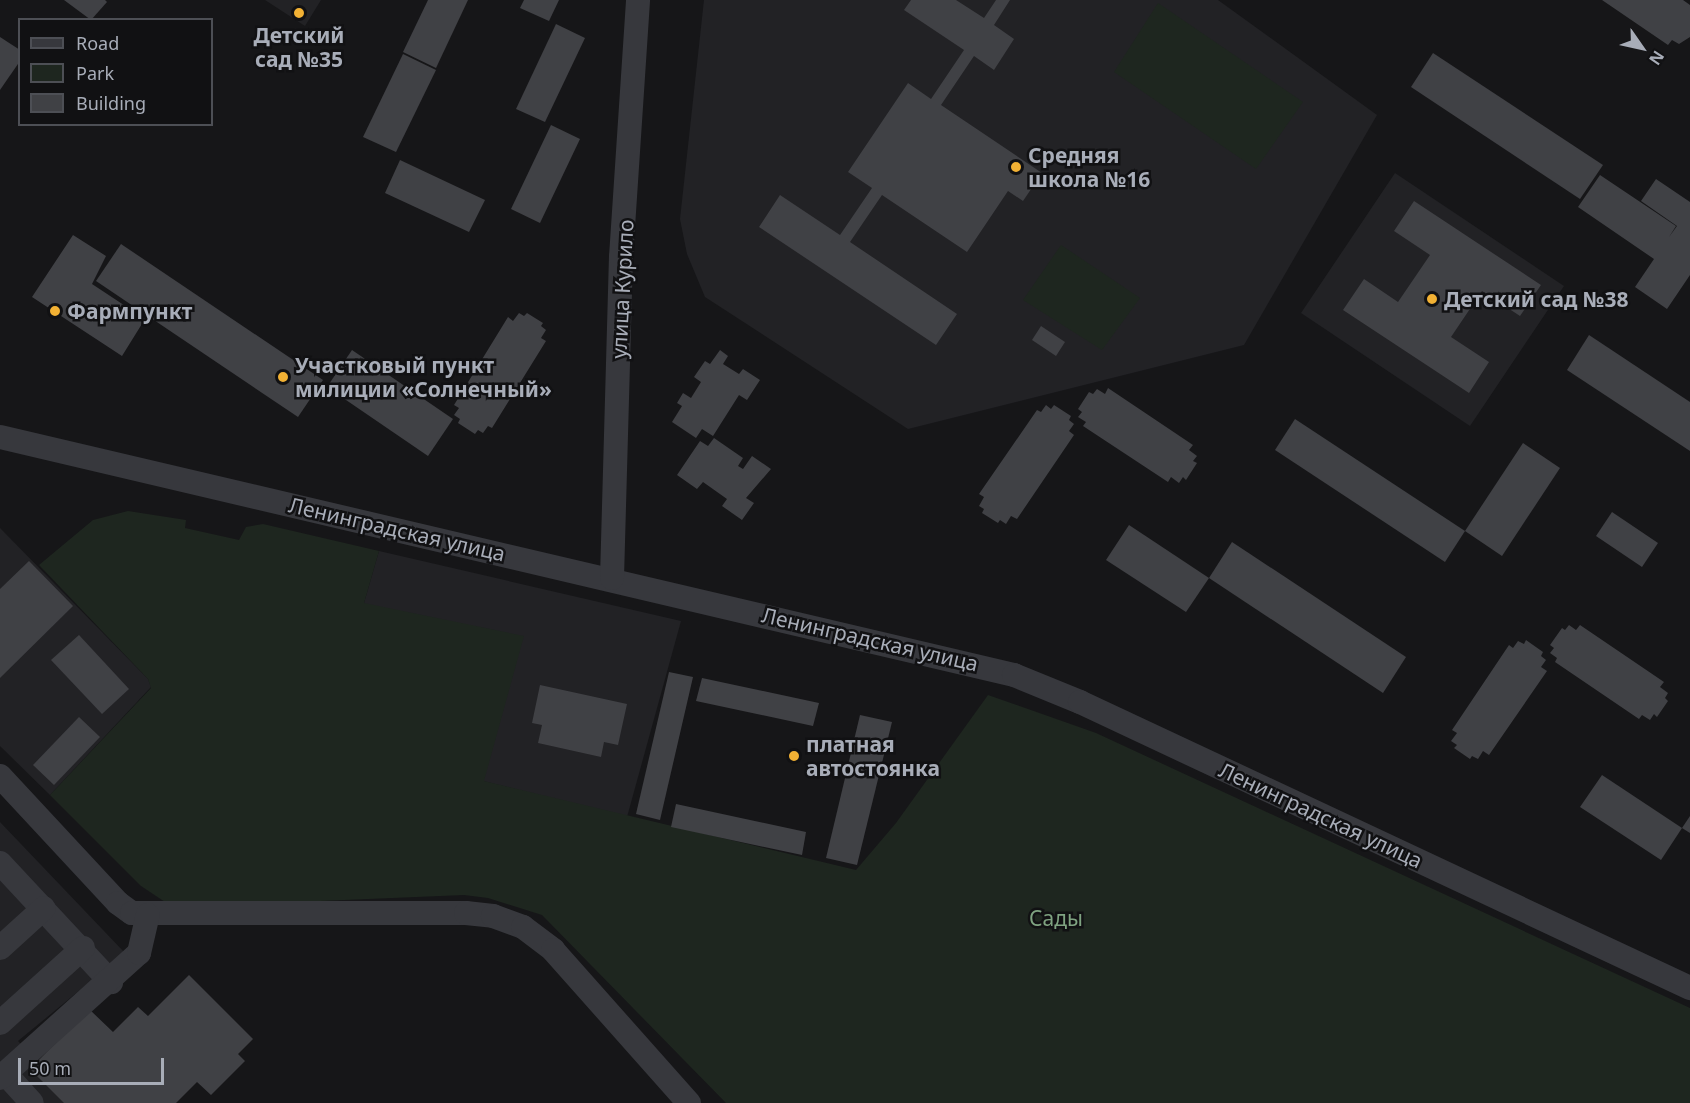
<!DOCTYPE html>
<html>
<head>
<meta charset="utf-8">
<style>
  body { margin:0 }
  #map { position:relative; width:1690px; height:1103px; overflow:hidden; background:#161618; font-family:"Noto Sans",sans-serif }
  div>[style] { position:absolute }
  .built>* { inset:0; background:#222225 }
  .green>* { inset:0; background:#1e261f }
  .building>* { inset:0; background:#404145 }
  .minor>* { height:24px; margin:-12px; padding:0 12px; transform-origin:12px; border-radius:12px; background:#37383d }
  .dots>* { width:16px; height:16px; translate:-50% -50%; box-sizing:border-box; border:3px solid #111113; border-radius:50% }
  span { translate:-50% -50%; white-space:nowrap; text-align:center; line-height:1.15; -webkit-text-stroke:5px #111113; paint-order:stroke }
  .poi-label { font-size:21px; color:#a8adb8; font-weight:700 }
  .left { translate:0 -50%; text-align:left }
  .street-label { font-size:21px; color:#a8adb8 }
  .park-label { font-size:21px; color:#7fa381 }
  .legend { position:absolute; left:18px; top:18px; width:195px; height:108px; box-sizing:border-box; background:#111113; border:2px solid #4d4f55; margin:0; padding:8px 10px; list-style:none; font-size:18px; color:#a8adb8 }
  .legend li { display:flex; align-items:center; gap:12px; height:30px }
  .legend b { width:30px; border:2px solid #4d4f55 }
  .north { position:absolute; left:1612px; top:18px; width:60px; height:60px; -webkit-text-stroke:4px #111113; paint-order:stroke; rotate:124deg; font-size:16px; font-weight:700; line-height:24px; text-align:center; color:#a8adb8 }
  .north::after { content:''; display:block; margin:auto; width:21px; height:27px; background:#a8adb8; clip-path:polygon(50% 0,100% 100%,50% 72%,0 100%) }
  .scale { position:absolute; left:18px; top:1058px; width:146px; height:27px; box-sizing:border-box; border:3px solid #a8adb8; border-top:0; padding-left:8px; font-size:18px; line-height:21px; white-space:nowrap; color:#a8adb8; -webkit-text-stroke:4px #111113; paint-order:stroke }
</style>
</head>
<body>
<div id="map">
  <div class="built">
    <i style="clip-path:polygon(265px 0,321px 0,305px 26px)"></i>
    <i style="clip-path:polygon(704px 0,1218px 0,1377px 115px,1244px 345px,908px 429px,705px 297px,687px 254px,680px 219px)"></i>
    <i style="clip-path:polygon(1395px 173px,1564px 286px,1470px 426px,1301px 313px)"></i>
    <i style="clip-path:polygon(0 528px,148px 679px,151px 687px,50px 795px,0 746px)"></i>
    <i style="clip-path:polygon(379px 551px,681px 621px,627px 817px,483px 781px,364px 603px)"></i>
    <i style="clip-path:polygon(0 822px,125px 953px,18px 1041px,77px 1103px,0 1103px)"></i>
  </div>
  <div class="green">
    <i style="clip-path:polygon(1158px 3px,1303px 102px,1256px 169px,1114px 72px)"></i>
    <i style="clip-path:polygon(1061px 245px,1140px 298px,1102px 350px,1023px 300px)"></i>
    <i style="clip-path:polygon(128px 511px,186px 520px,185px 528px,239px 540px,246px 527px,263px 524px,379px 551px,364px 603px,524px 636px,484px 781px,856px 870px,896px 823px,988px 695px,1096px 733px,1690px 1008px,1690px 1103px,726px 1103px,542px 915px,488px 898px,464px 895px,180px 907px,168px 904px,141px 886px,50px 795px,151px 688px,148px 679px,39px 565px,93px 520px)"></i>
  </div>
  <div class="building">
    <i style="clip-path:polygon(64px 0,105px 0,107px 2px,91px 20px)"></i>
    <i style="clip-path:polygon(428px 0,468px 0,436px 68px,403px 52px)"></i>
    <i style="clip-path:polygon(524px 0,559px 0,549px 21px,520px 8px)"></i>
    <i style="clip-path:polygon(911px 0,956px 0,984px 18px,996px 0,1010px 0,994px 25px,1014px 39px,994px 70px,974px 56px,941px 105px,1042px 173px,1023px 201px,1008px 191px,967px 252px,882px 195px,850px 242px,957px 314px,936px 345px,759px 227px,780px 195px,840px 235px,872px 188px,848px 172px,908px 83px,931px 99px,964px 50px,904px 10px)"></i>
    <i style="clip-path:polygon(1602px 0,1683px 0,1690px 5px,1690px 37px,1679px 44px,1672px 40px,1668px 45px)"></i>
    <i style="clip-path:polygon(556px 24px,585px 38px,545px 122px,516px 109px)"></i>
    <i style="clip-path:polygon(0 37px,20px 50px,20px 61px,0 90px)"></i>
    <i style="clip-path:polygon(1433px 53px,1603px 165px,1580px 199px,1411px 87px)"></i>
    <i style="clip-path:polygon(403px 54px,436px 70px,396px 152px,363px 137px)"></i>
    <i style="clip-path:polygon(551px 125px,580px 139px,540px 223px,511px 209px)"></i>
    <i style="clip-path:polygon(400px 160px,485px 200px,469px 232px,385px 193px)"></i>
    <i style="clip-path:polygon(1600px 175px,1676px 226px,1669px 237px,1677px 226px,1641px 201px,1656px 179px,1690px 202px,1690px 275px,1667px 309px,1635px 287px,1654px 259px,1578px 207px)"></i>
    <i style="clip-path:polygon(1414px 201px,1541px 285px,1520px 316px,1482px 291px,1451px 337px,1489px 362px,1469px 393px,1343px 310px,1364px 279px,1398px 302px,1430px 255px,1394px 231px)"></i>
    <i style="clip-path:polygon(73px 235px,106px 256px,92px 284px,145px 319px,122px 356px,32px 297px)"></i>
    <i style="clip-path:polygon(121px 244px,323px 380px,298px 417px,96px 281px)"></i>
    <i style="clip-path:polygon(519px 313px,524px 316px,527px 313px,543px 323px,541px 326px,546px 330px,541px 338px,546px 341px,492px 428px,488px 426px,483px 433px,478px 430px,475px 434px,458px 423px,460px 419px,454px 415px,459px 408px,454px 405px,508px 317px,513px 321px)"></i>
    <i style="clip-path:polygon(1041px 326px,1065px 342px,1056px 356px,1032px 340px)"></i>
    <i style="clip-path:polygon(1589px 335px,1690px 402px,1690px 451px,1567px 370px)"></i>
    <i style="clip-path:polygon(352px 350px,453px 419px,428px 456px,327px 387px)"></i>
    <i style="clip-path:polygon(720px 350px,728px 356px,723px 364px,739px 374px,743px 369px,760px 380px,747px 400px,739px 395px,713px 436px,702px 429px,696px 438px,672px 422px,682px 406px,677px 403px,683px 393px,691px 398px,701px 382px,694px 377px,705px 361px,710px 364px)"></i>
    <i style="clip-path:polygon(1108px 388px,1193px 445px,1189px 450px,1197px 456px,1193px 461px,1197px 463px,1186px 480px,1183px 477px,1179px 483px,1171px 477px,1168px 482px,1083px 426px,1086px 422px,1078px 417px,1082px 412px,1078px 409px,1089px 392px,1093px 394px,1097px 389px,1105px 394px)"></i>
    <i style="clip-path:polygon(1046px 405px,1051px 409px,1054px 405px,1071px 416px,1069px 420px,1074px 424px,1069px 431px,1074px 435px,1017px 519px,1011px 516px,1006px 524px,1000px 520px,998px 523px,982px 513px,984px 509px,979px 506px,984px 497px,979px 494px,1037px 410px,1041px 412px)"></i>
    <i style="clip-path:polygon(1295px 419px,1465px 531px,1445px 562px,1275px 450px)"></i>
    <i style="clip-path:polygon(714px 438px,743px 458px,738px 466px,743px 469px,752px 456px,771px 469px,746px 498px,754px 503px,742px 520px,722px 506px,727px 499px,703px 482px,697px 489px,677px 475px,700px 441px,708px 446px)"></i>
    <i style="clip-path:polygon(1523px 443px,1560px 468px,1502px 556px,1465px 531px)"></i>
    <i style="clip-path:polygon(1612px 512px,1658px 543px,1642px 567px,1596px 536px)"></i>
    <i style="clip-path:polygon(1129px 525px,1209px 578px,1186px 612px,1106px 560px)"></i>
    <i style="clip-path:polygon(1232px 542px,1406px 657px,1383px 693px,1209px 578px)"></i>
    <i style="clip-path:polygon(29px 561px,73px 606px,0 678px,0 589px)"></i>
    <i style="clip-path:polygon(1569px 625px,1576px 630px,1580px 625px,1664px 682px,1660px 687px,1668px 693px,1665px 698px,1668px 701px,1657px 717px,1654px 714px,1650px 720px,1642px 715px,1639px 719px,1555px 662px,1557px 658px,1550px 653px,1554px 648px,1550px 645px,1562px 628px,1565px 630px)"></i>
    <i style="clip-path:polygon(79px 635px,129px 689px,102px 714px,51px 660px)"></i>
    <i style="clip-path:polygon(1526px 640px,1543px 652px,1541px 656px,1546px 660px,1541px 667px,1547px 671px,1489px 755px,1483px 751px,1478px 759px,1472px 756px,1470px 759px,1454px 748px,1457px 745px,1451px 741px,1457px 733px,1452px 730px,1509px 645px,1513px 648px,1518px 641px,1524px 644px)"></i>
    <i style="clip-path:polygon(669px 672px,693px 677px,660px 820px,636px 814px)"></i>
    <i style="clip-path:polygon(702px 678px,819px 703px,813px 726px,696px 701px)"></i>
    <i style="clip-path:polygon(540px 685px,627px 704px,618px 745px,604px 742px,601px 757px,538px 743px,542px 725px,532px 723px)"></i>
    <i style="clip-path:polygon(860px 715px,892px 722px,857px 865px,826px 858px)"></i>
    <i style="clip-path:polygon(79px 717px,100px 737px,54px 785px,33px 765px)"></i>
    <i style="clip-path:polygon(1602px 775px,1682px 828px,1661px 860px,1580px 807px)"></i>
    <i style="clip-path:polygon(676px 804px,806px 832px,802px 855px,671px 827px)"></i>
    <i style="clip-path:polygon(1690px 816px,1690px 833px,1682px 828px)"></i>
    <i style="clip-path:polygon(189px 975px,253px 1039px,238px 1054px,245px 1061px,211px 1095px,197px 1082px,176px 1103px,64px 1103px,30px 1069px,89px 1009px,113px 1032px,138px 1007px,148px 1016px)"></i>
  </div>
  <div class="minor">
    <i style="left:0;top:437px;width:1042px;rotate:13.21deg"></i>
    <i style="left:1014px;top:675px;width:71px;rotate:22.2deg"></i>
    <i style="left:1080px;top:702px;width:674px;rotate:25.12deg"></i>
    <i style="left:612px;top:578px;width:321px;rotate:-88.4deg"></i>
    <i style="left:621px;top:257px;width:258px;rotate:-86.2deg"></i>
    <i style="left:0;top:776px;width:173px;rotate:47.1deg"></i>
    <i style="left:118px;top:903px;width:17px;rotate:36deg"></i>
    <i style="left:132px;top:913px;width:334px"></i>
    <i style="left:466px;top:913px;width:27px;rotate:6deg"></i>
    <i style="left:493px;top:916px;width:32px;rotate:20deg"></i>
    <i style="left:523px;top:927px;width:38px;rotate:37deg"></i>
    <i style="left:553px;top:950px;width:205px;rotate:48.4deg"></i>
    <i style="left:0;top:863px;width:163px;rotate:47deg"></i>
    <i style="left:0;top:948px;width:59px;rotate:-42.3deg"></i>
    <i style="left:0;top:1023px;width:112px;rotate:-42.1deg"></i>
    <i style="left:5px;top:1073px;width:40px;rotate:48deg"></i>
    <i style="left:0;top:1078px;width:187px;rotate:-42deg"></i>
    <i style="left:139px;top:953px;width:39px;rotate:-77deg"></i>
  </div>
  <div class="dots">
    <i style="left:299px;top:13px;background:#f2b134"></i>
    <i style="left:1016px;top:167px;background:#f2b134"></i>
    <i style="left:1432px;top:299px;background:#f2b134"></i>
    <i style="left:55px;top:311px;background:#f2b134"></i>
    <i style="left:283px;top:377px;background:#f2b134"></i>
    <i style="left:794px;top:756px;background:#f2b134"></i>
  </div>
  <div class="poi-label">
    <span style="left:299px;top:47px">Детский<br>сад №35</span>
    <span class="left" style="left:1028px;top:167px">Средняя<br>школа №16</span>
    <span class="left" style="left:1444px;top:299px">Детский сад №38</span>
    <span class="left" style="left:67px;top:311px">Фармпункт</span>
    <span class="left" style="left:295px;top:377px">Участковый пункт<br>милиции «Солнечный»</span>
    <span class="left" style="left:806px;top:756px">платная<br>автостоянка</span>
  </div>
  <div class="street-label">
    <span style="left:622px;top:289px;rotate:-87deg">улица Курило</span>
    <span style="left:397px;top:529px;rotate:13deg">Ленинградская улица</span>
    <span style="left:870px;top:639px;rotate:13deg">Ленинградская улица</span>
    <span style="left:1321px;top:815px;rotate:25deg">Ленинградская улица</span>
  </div>
  <div class="park-label">
    <span style="left:1056px;top:918px">Сады</span>
  </div>
  <ul class="legend">
  <li><b style="height:8px;background:#37383d"></b>Road</li>
  <li><b style="height:16px;background:#1e261f"></b>Park</li>
  <li><b style="height:16px;background:#404145"></b>Building</li>
  </ul>
  <div class="north">N</div>
  <div class="scale">50 m</div>
</div>
</body>
</html>
